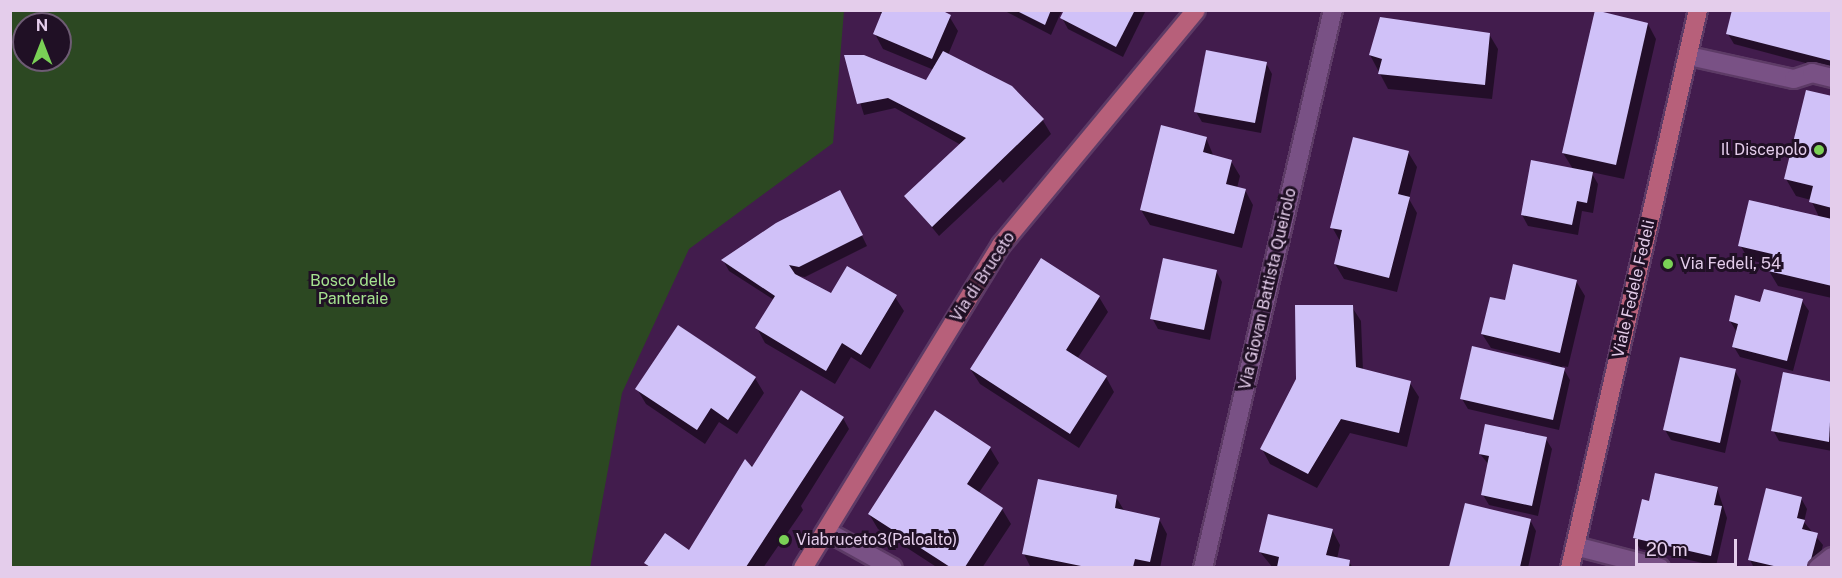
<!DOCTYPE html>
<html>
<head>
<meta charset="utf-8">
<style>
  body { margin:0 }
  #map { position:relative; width:1842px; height:578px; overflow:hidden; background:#421c4d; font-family:"Public Sans",sans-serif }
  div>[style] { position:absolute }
  .green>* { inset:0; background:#2c4822 }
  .shadow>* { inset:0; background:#0007 }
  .building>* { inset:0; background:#d0c1f8 }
  .roads { filter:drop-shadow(2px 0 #5d3b66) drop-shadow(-2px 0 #5d3b66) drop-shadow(0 2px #5d3b66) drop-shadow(0 -2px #5d3b66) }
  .minor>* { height:18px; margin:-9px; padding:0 9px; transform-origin:9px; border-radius:9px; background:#795185 }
  .major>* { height:18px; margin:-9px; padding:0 9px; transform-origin:9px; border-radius:9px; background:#b7607a }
  .dots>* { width:16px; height:16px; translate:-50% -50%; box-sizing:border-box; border:3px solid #201025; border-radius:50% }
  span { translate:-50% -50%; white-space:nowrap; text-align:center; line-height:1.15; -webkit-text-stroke:6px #201025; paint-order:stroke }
  .poi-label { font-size:16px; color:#e4cdeb }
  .right { translate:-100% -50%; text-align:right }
  .left { translate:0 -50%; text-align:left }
  .street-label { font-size:16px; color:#e4cdeb }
  .park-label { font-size:16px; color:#a5e28f }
  .frame { position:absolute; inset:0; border:12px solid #e4cdeb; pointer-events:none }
  .north { position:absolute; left:12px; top:12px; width:60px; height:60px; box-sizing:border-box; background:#201025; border:2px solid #6e5c74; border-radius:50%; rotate:0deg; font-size:16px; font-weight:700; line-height:24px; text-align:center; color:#e4cdeb }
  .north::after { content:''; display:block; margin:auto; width:21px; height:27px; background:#7ad156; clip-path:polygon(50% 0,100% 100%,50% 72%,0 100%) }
  .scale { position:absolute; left:1635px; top:539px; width:102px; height:27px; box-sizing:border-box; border:3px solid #e4cdeb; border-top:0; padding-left:8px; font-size:18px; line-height:21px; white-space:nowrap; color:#e4cdeb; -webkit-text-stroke:4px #201025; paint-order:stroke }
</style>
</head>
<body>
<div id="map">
  <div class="green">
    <i style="clip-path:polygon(evenodd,10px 11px,11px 10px,844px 11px,833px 143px,689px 249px,622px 393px,590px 568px,11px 567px,10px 11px,24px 24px,60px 24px,60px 60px,24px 60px,24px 24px)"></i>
  </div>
  <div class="shadow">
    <i style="clip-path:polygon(879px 10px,937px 10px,949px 16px,958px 31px,948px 55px,1042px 119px,1051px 134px,1003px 183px,1000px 179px,939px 236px,906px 196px,961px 145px,895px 108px,864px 115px,846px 57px,927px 83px,934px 70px,883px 49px,875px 34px,882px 16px)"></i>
    <i style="clip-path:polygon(1003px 10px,1062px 10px,1051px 35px)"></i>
    <i style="clip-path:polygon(1066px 10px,1146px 10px,1123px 57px,1068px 29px,1062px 18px)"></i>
    <i style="clip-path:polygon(1832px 10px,1832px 70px,1734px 44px,1728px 34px)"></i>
    <i style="clip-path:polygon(1648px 24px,1656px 39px,1624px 179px,1591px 172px,1598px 184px,1593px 213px,1582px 211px,1578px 235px,1528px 226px,1522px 215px,1573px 169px,1563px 153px)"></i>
    <i style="clip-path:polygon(1489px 34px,1498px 49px,1492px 99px,1388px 89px,1370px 55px)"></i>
    <i style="clip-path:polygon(1266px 63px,1272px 74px,1261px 133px,1202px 122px,1196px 112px)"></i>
    <i style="clip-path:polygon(1832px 98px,1832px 298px,1778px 286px,1769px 271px,1771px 265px,1749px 260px,1740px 245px,1819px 217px,1811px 200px,1796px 196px,1786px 179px)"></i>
    <i style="clip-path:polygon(1206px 138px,1214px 157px,1231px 161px,1240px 176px,1237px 188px,1245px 190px,1253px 205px,1242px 248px,1150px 225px,1141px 210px)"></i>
    <i style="clip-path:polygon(1408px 152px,1417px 167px,1409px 199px,1417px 213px,1397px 292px,1344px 279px,1335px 264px,1341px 243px,1332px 227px)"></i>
    <i style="clip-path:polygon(846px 203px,867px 246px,805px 277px,798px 276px,832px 295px,895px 297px,904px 311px,870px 369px,851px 357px,835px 384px,765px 343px,757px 328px,774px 300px,729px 271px,723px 260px)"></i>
    <i style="clip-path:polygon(1042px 260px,1099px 297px,1108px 312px,1077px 359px,1106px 377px,1114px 392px,1079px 448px,980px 384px,971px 370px)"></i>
    <i style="clip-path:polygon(1216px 271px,1222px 282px,1210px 340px,1158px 329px,1152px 318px)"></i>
    <i style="clip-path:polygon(1576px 281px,1585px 296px,1568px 367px,1562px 366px,1570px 380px,1559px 430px,1468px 409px,1462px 399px,1552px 363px,1491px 348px,1482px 334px)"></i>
    <i style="clip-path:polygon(1802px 301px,1809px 311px,1793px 371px,1740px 357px,1734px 347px,1736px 331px,1730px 321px)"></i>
    <i style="clip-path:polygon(1352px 307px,1361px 321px,1363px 371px,1410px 383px,1419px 397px,1407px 447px,1350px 433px,1317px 488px,1270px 464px,1262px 449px)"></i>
    <i style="clip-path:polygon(678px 327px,755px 378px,764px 393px,737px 434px,719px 422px,705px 444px,646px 404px,637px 389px)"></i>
    <i style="clip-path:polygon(1735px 371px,1741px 381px,1725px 453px,1671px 440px,1665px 430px)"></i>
    <i style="clip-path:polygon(1832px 384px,1832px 451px,1779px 441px,1773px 430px)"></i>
    <i style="clip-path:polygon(843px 418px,849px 429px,801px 506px,803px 510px,763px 568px,648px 568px,646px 563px,689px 552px,745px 461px,754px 467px)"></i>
    <i style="clip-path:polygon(1546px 439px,1552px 449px,1538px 516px,1489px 505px,1483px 495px,1489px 465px,1480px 454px)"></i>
    <i style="clip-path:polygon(990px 448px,999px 463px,978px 494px,1002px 509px,1011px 524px,982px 568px,938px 568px,878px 529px,869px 514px)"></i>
    <i style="clip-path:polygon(1717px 488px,1727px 518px,1716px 566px,1640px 549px,1634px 538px,1650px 502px)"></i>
    <i style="clip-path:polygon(1116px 497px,1125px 512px,1159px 519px,1167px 534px,1160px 568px,1031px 568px,1024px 554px)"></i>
    <i style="clip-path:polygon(1801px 498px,1807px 509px,1804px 522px,1823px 545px,1817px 568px,1754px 568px,1750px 560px)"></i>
    <i style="clip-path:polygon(1466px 505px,1530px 520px,1536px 531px,1528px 568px,1451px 568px)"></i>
    <i style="clip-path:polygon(1332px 530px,1340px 545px,1337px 559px,1349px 562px,1353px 568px,1273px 568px,1260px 552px)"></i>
  </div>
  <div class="building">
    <i style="clip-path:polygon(878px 10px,941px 10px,951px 15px,932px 59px,873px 34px,882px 12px)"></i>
    <i style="clip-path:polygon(1015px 10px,1051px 10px,1045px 25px)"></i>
    <i style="clip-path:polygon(1064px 10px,1135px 10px,1116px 47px,1060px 18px)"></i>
    <i style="clip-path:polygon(1595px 10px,1648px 23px,1616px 165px,1562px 153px)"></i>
    <i style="clip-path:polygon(1732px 10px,1832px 10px,1832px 61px,1726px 34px)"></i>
    <i style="clip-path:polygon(1380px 17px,1490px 33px,1485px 85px,1378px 74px,1382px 59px,1369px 55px)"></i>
    <i style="clip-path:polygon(1206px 50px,1267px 62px,1255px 123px,1194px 112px)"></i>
    <i style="clip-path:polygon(943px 51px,1012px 86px,1044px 119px,932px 227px,904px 196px,966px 138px,888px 98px,857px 104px,844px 55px,864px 55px,926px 80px)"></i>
    <i style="clip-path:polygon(1806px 90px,1832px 96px,1832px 208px,1809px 202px,1813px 186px,1784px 179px)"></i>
    <i style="clip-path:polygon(1161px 125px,1207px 137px,1203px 152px,1232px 160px,1226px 184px,1246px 189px,1234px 234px,1140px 210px)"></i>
    <i style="clip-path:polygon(1353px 137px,1409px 151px,1398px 194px,1410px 197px,1389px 278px,1334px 264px,1342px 230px,1330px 228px)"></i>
    <i style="clip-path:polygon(1531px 160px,1593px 172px,1587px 203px,1577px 201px,1572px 225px,1521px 215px)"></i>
    <i style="clip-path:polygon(840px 190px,863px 235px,799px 267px,789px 265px,795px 274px,831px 293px,847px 266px,897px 295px,861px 355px,842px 343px,826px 371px,755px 328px,775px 296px,721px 260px,776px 223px)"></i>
    <i style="clip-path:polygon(1749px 200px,1832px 219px,1832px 286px,1768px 271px,1772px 254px,1738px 246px)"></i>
    <i style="clip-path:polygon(1041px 258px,1100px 296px,1066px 350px,1107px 376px,1070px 434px,970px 369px)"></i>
    <i style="clip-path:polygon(1163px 258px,1217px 270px,1204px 330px,1150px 319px)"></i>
    <i style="clip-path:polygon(1513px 264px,1577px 280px,1560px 353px,1481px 334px,1490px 297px,1505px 300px)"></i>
    <i style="clip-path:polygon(1764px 289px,1803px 299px,1787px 361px,1732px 347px,1738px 324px,1729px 321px,1735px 295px,1760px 302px)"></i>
    <i style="clip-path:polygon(1295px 305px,1353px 305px,1356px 367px,1411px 381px,1399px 433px,1341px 419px,1308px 474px,1260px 449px,1296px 379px)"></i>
    <i style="clip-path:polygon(678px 325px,756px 377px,728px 420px,711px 408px,697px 430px,635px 389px)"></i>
    <i style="clip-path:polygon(1472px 346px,1565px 368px,1553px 420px,1460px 399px)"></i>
    <i style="clip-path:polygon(1680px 357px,1736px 369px,1720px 443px,1663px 430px)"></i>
    <i style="clip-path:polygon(1783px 372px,1832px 382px,1829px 442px,1771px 431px)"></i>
    <i style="clip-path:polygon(801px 390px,844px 417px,746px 567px,650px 567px,644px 563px,665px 533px,689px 550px,745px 459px,752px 467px)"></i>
    <i style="clip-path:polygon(935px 410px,991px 447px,967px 484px,1003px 508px,965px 567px,950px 567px,868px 514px)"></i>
    <i style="clip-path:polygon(1485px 424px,1547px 437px,1532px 506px,1481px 495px,1489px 456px,1479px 454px)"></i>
    <i style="clip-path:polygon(1655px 473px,1718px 487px,1714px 505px,1722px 506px,1711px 556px,1633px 538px,1642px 499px,1649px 501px)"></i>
    <i style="clip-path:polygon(1038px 479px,1117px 495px,1115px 508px,1160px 518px,1150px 562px,1135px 559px,1133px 567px,1086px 567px,1022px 554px)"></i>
    <i style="clip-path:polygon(1766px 488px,1802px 497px,1797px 518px,1805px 520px,1802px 529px,1818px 533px,1809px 567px,1778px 567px,1748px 560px)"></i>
    <i style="clip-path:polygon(1465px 503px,1531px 519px,1520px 567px,1449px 567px)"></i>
    <i style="clip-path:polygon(1268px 514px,1333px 529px,1326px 555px,1350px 560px,1349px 567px,1277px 567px,1279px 557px,1259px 552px)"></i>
  </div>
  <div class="roads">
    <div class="minor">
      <i style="left:1689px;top:56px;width:107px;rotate:12.4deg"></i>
      <i style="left:1794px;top:79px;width:19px;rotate:-18deg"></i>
      <i style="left:1812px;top:73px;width:21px;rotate:14deg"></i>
      <i style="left:828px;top:532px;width:74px;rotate:29deg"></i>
      <i style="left:1575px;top:546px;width:88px;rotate:14.5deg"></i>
      <i style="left:1203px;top:568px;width:573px;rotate:-76.89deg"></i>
      <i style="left:1818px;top:568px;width:18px;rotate:-38deg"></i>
    </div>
    <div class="major">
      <i style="left:803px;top:568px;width:379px;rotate:-58.5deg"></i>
      <i style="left:1001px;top:245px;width:305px;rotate:-50.3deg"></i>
      <i style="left:1570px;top:568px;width:572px;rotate:-77.08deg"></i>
    </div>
  </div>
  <div class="dots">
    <i style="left:1819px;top:150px;background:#7ad156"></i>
    <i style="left:1668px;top:264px;background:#7ad156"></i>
    <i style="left:784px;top:540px;background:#7ad156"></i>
  </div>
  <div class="poi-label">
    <span class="right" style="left:1807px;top:150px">Il Discepolo</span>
    <span class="left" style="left:1680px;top:264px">Via Fedeli, 54</span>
    <span class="left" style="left:796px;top:540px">Viabruceto3(Paloalto)</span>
  </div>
  <div class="street-label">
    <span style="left:983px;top:277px;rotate:-57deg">Via di Bruceto</span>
    <span style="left:1268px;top:289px;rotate:-77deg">Via Giovan Battista Queirolo</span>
    <span style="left:1634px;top:289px;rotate:-77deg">Viale Fedele Fedeli</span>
  </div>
  <div class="park-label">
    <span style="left:353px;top:290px">Bosco delle<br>Panteraie</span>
  </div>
  <div class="frame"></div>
  <div class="north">N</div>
  <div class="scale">20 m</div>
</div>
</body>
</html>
